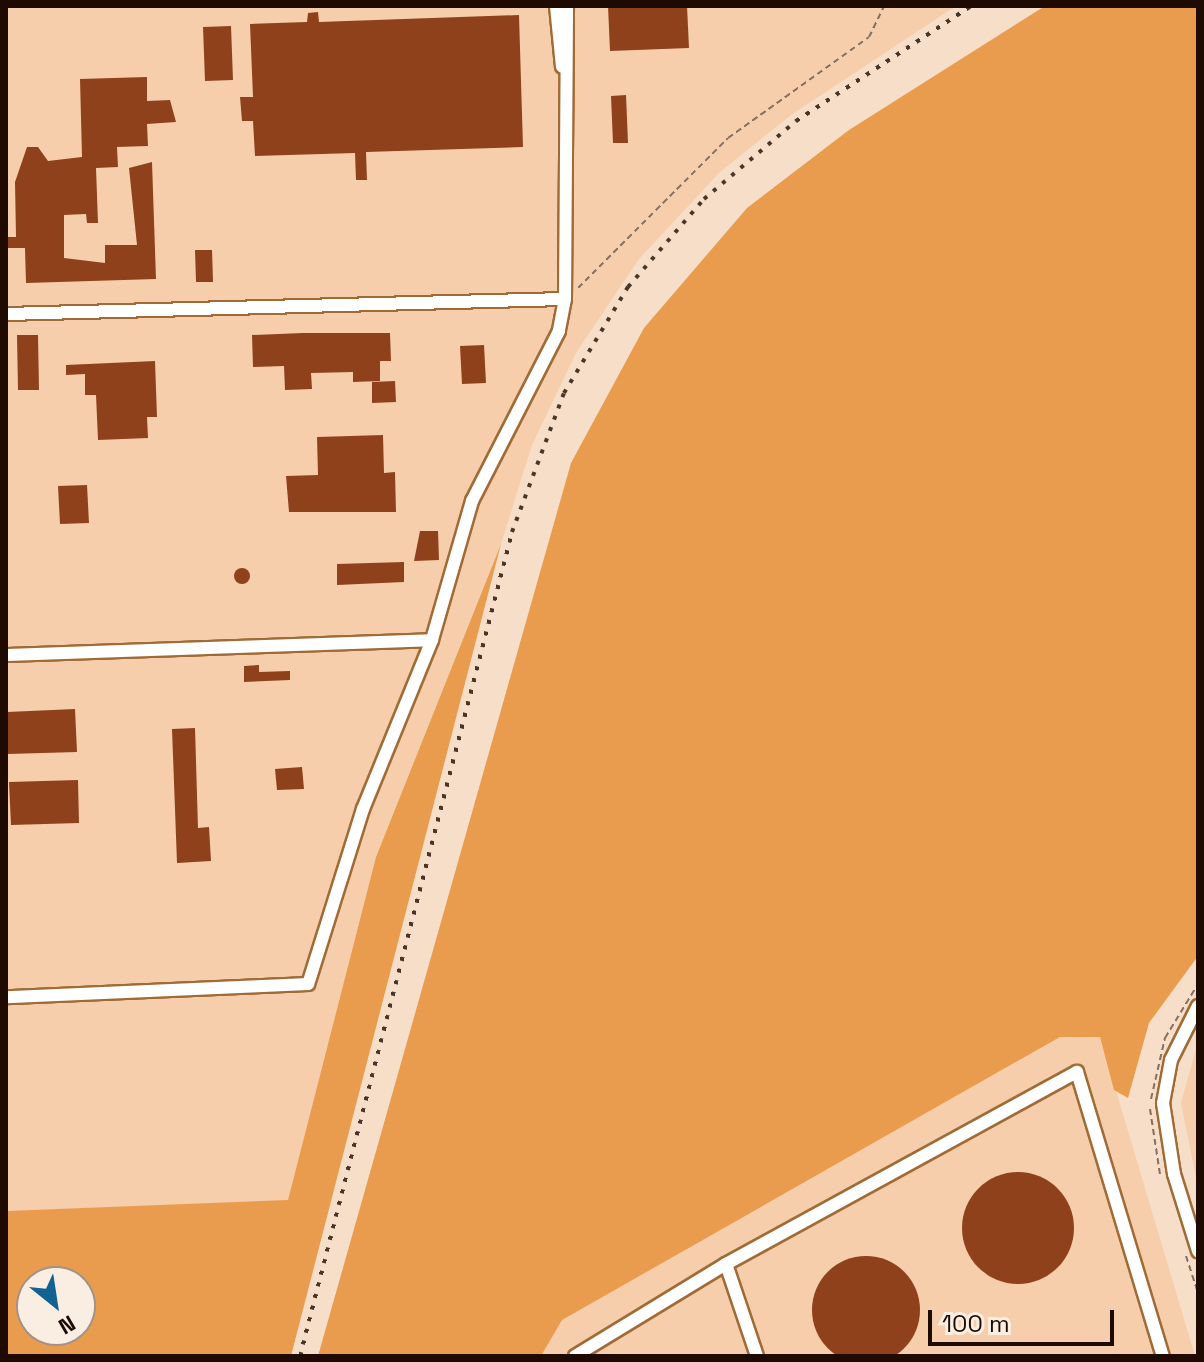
<!DOCTYPE html>
<html>
<head>
<meta charset="utf-8">
<style>
  body { margin:0 }
  #map { position:relative; width:1204px; height:1362px; overflow:hidden; background:#f6dec9; font-family:"Space Grotesk",sans-serif }
  div>[style] { position:absolute }
  .built>* { inset:0; background:#f6ceab }
  .green>* { inset:0; background:#ea9c4e }
  .building>* { inset:0; background:#8f411c }
  .round { border-radius:50% }
  .path>* { height:2px; margin-top:-1px; transform-origin:0; background:repeating-linear-gradient(90deg,#856f60 0 6px,transparent 0 10px) }
  .roads { filter:drop-shadow(2px 0 #a16b36) drop-shadow(-2px 0 #a16b36) drop-shadow(0 2px #a16b36) drop-shadow(0 -2px #a16b36) }
  .minor>* { height:12px; margin:-6px; padding:0 6px; transform-origin:6px; border-radius:6px; background:#fff }
  .rail>* { height:4px; margin-top:-2px; transform-origin:0; background:repeating-linear-gradient(90deg,#493528 0 4px,transparent 0 12px) }
  span { translate:-50% -50%; white-space:nowrap; text-align:center; line-height:1.15; -webkit-text-stroke:8px #faeee3; paint-order:stroke }
  .frame { position:absolute; inset:0; border:8px solid #1e0a00; pointer-events:none }
  .north { position:absolute; left:16px; top:1266px; width:80px; height:80px; box-sizing:border-box; background:#faeee3; border:2px solid #a29388; border-radius:50%; rotate:150deg; font-size:22px; font-weight:700; line-height:32px; text-align:center; color:#1e0a00 }
  .north::after { content:''; display:block; margin:auto; width:28px; height:36px; background:#136294; clip-path:polygon(50% 0,100% 100%,50% 72%,0 100%) }
  .scale { position:absolute; left:928px; top:1310px; width:186px; height:36px; box-sizing:border-box; border:4px solid #1e0a00; border-top:0; padding-left:10px; font-size:24px; line-height:28px; white-space:nowrap; color:#1e0a00; -webkit-text-stroke:6px #faeee3; paint-order:stroke }
</style>
</head>
<body>
<div id="map">
  <div class="built">
    <i style="clip-path:polygon(6px 6px,956px 6px,791px 115px,720px 172px,639px 259px,576px 353px,532px 445px,501px 544px,376px 857px,288px 1201px,6px 1211px)"></i>
    <i style="clip-path:polygon(1060px 1037px,1100px 1037px,1195px 1356px,541px 1356px,561px 1320px)"></i>
    <i style="clip-path:polygon(1198px 1042px,1198px 1187px,1181px 1103px)"></i>
  </div>
  <div class="green">
    <i style="clip-path:polygon(1045px 6px,1198px 6px,1198px 956px,1149px 1023px,1128px 1098px,1114px 1090px,1100px 1037px,1060px 1037px,562px 1320px,541px 1356px,318px 1356px,571px 463px,644px 328px,747px 208px,849px 130px)"></i>
    <i style="clip-path:polygon(evenodd,501px 544px,291px 1356px,6px 1356px,6px 1211px,288px 1200px,376px 857px,501px 544px,32px 1282px,80px 1282px,80px 1330px,32px 1330px,32px 1282px)"></i>
  </div>
  <div class="building">
    <i style="clip-path:polygon(608px 6px,687px 6px,689px 48px,610px 51px)"></i>
    <i style="clip-path:polygon(318px 12px,319px 22px,519px 15px,523px 147px,366px 152px,367px 180px,356px 180px,355px 153px,255px 156px,253px 121px,242px 121px,240px 97px,253px 97px,250px 24px,307px 22px,308px 13px)"></i>
    <i style="clip-path:polygon(231px 26px,233px 80px,205px 81px,203px 27px)"></i>
    <i style="clip-path:polygon(147px 77px,147px 101px,170px 100px,176px 122px,147px 124px,148px 146px,117px 147px,118px 167px,96px 168px,98px 223px,87px 223px,86px 214px,64px 215px,64px 258px,105px 263px,105px 245px,137px 245px,129px 168px,152px 162px,156px 279px,26px 283px,25px 248px,7px 248px,7px 237px,16px 237px,15px 182px,27px 147px,38px 147px,48px 161px,82px 157px,80px 79px)"></i>
    <i style="clip-path:polygon(626px 95px,628px 143px,613px 143px,611px 96px)"></i>
    <i style="clip-path:polygon(195px 250px,212px 250px,213px 282px,196px 282px)"></i>
    <i style="clip-path:polygon(303px 333px,390px 333px,391px 361px,380px 361px,380px 381px,353px 382px,353px 372px,311px 373px,312px 389px,285px 390px,284px 366px,253px 367px,252px 335px)"></i>
    <i style="clip-path:polygon(17px 335px,38px 335px,39px 390px,18px 390px)"></i>
    <i style="clip-path:polygon(484px 345px,486px 383px,462px 384px,460px 346px)"></i>
    <i style="clip-path:polygon(155px 361px,157px 417px,147px 417px,148px 438px,98px 440px,96px 395px,85px 395px,85px 374px,66px 375px,66px 365px)"></i>
    <i style="clip-path:polygon(395px 381px,396px 402px,372px 403px,372px 382px)"></i>
    <i style="clip-path:polygon(383px 435px,384px 473px,395px 472px,396px 512px,289px 512px,286px 476px,318px 475px,317px 437px)"></i>
    <i style="clip-path:polygon(87px 485px,89px 523px,60px 524px,58px 486px)"></i>
    <i style="clip-path:polygon(420px 531px,438px 531px,439px 560px,414px 561px)"></i>
    <i style="clip-path:polygon(404px 562px,404px 582px,337px 585px,337px 564px)"></i>
    <i class="round" style="left:234px;top:568px;width:16px;height:16px"></i>
    <i style="clip-path:polygon(259px 665px,259px 672px,290px 671px,290px 680px,244px 682px,244px 666px)"></i>
    <i style="clip-path:polygon(75px 709px,77px 752px,8px 754px,7px 712px)"></i>
    <i style="clip-path:polygon(195px 728px,198px 828px,209px 827px,211px 861px,177px 863px,172px 729px)"></i>
    <i style="clip-path:polygon(302px 767px,304px 789px,277px 790px,275px 769px)"></i>
    <i style="clip-path:polygon(78px 780px,79px 823px,11px 825px,9px 782px)"></i>
    <i class="round" style="left:962px;top:1172px;width:112px;height:112px"></i>
    <i class="round" style="left:812px;top:1256px;width:108px;height:108px"></i>
  </div>
  <div class="path">
    <i style="left:578px;top:288px;width:212px;rotate:-45deg"></i>
    <i style="left:728px;top:138px;width:173px;rotate:-35.6deg"></i>
    <i style="left:869px;top:37px;width:34px;rotate:-64deg"></i>
    <i style="left:1151px;top:1099px;width:63px;rotate:-77.1deg"></i>
    <i style="left:1165px;top:1038px;width:63px;rotate:-58.6deg"></i>
    <i style="left:1150px;top:1109px;width:66px;rotate:81.3deg"></i>
    <i style="left:1186px;top:1256px;width:39px;rotate:72deg"></i>
  </div>
  <div class="roads">
    <div class="minor">
      <i style="left:556px;top:6px;width:61px;rotate:84.4deg"></i>
      <i style="left:565px;top:299px;width:293px;rotate:-89.6deg"></i>
      <i style="left:6px;top:314px;width:559px;rotate:-1.54deg"></i>
      <i style="left:565px;top:299px;width:33px;rotate:101deg"></i>
      <i style="left:559px;top:331px;width:191px;rotate:117.1deg"></i>
      <i style="left:472px;top:501px;width:145px;rotate:106.1deg"></i>
      <i style="left:6px;top:655px;width:426px;rotate:-2deg"></i>
      <i style="left:432px;top:640px;width:183px;rotate:112.2deg"></i>
      <i style="left:363px;top:809px;width:183px;rotate:107.4deg"></i>
      <i style="left:308px;top:984px;width:302px;rotate:177.5deg"></i>
      <i style="left:1198px;top:1006px;width:60px;rotate:116.6deg"></i>
      <i style="left:1171px;top:1060px;width:44px;rotate:100.5deg"></i>
      <i style="left:1163px;top:1103px;width:72px;rotate:81.2deg"></i>
      <i style="left:1174px;top:1174px;width:81px;rotate:72.7deg"></i>
      <i style="left:726px;top:1264px;width:400px;rotate:-28.7deg"></i>
      <i style="left:1077px;top:1072px;width:297px;rotate:73.2deg"></i>
      <i style="left:575px;top:1356px;width:177px;rotate:-31.4deg"></i>
      <i style="left:726px;top:1264px;width:97px;rotate:71.4deg"></i>
    </div>
  </div>
  <div class="rail">
    <i style="left:300px;top:1356px;width:851px;rotate:-75.57deg"></i>
    <i style="left:512px;top:532px;width:148px;rotate:-69.5deg"></i>
    <i style="left:564px;top:393px;width:124px;rotate:-58.9deg"></i>
    <i style="left:628px;top:287px;width:116px;rotate:-49.2deg"></i>
    <i style="left:704px;top:199px;width:121px;rotate:-40.3deg"></i>
    <i style="left:796px;top:121px;width:209px;rotate:-33.3deg"></i>
  </div>
  <div class="frame"></div>
  <div class="north">N</div>
  <div class="scale">100 m</div>
</div>
</body>
</html>
